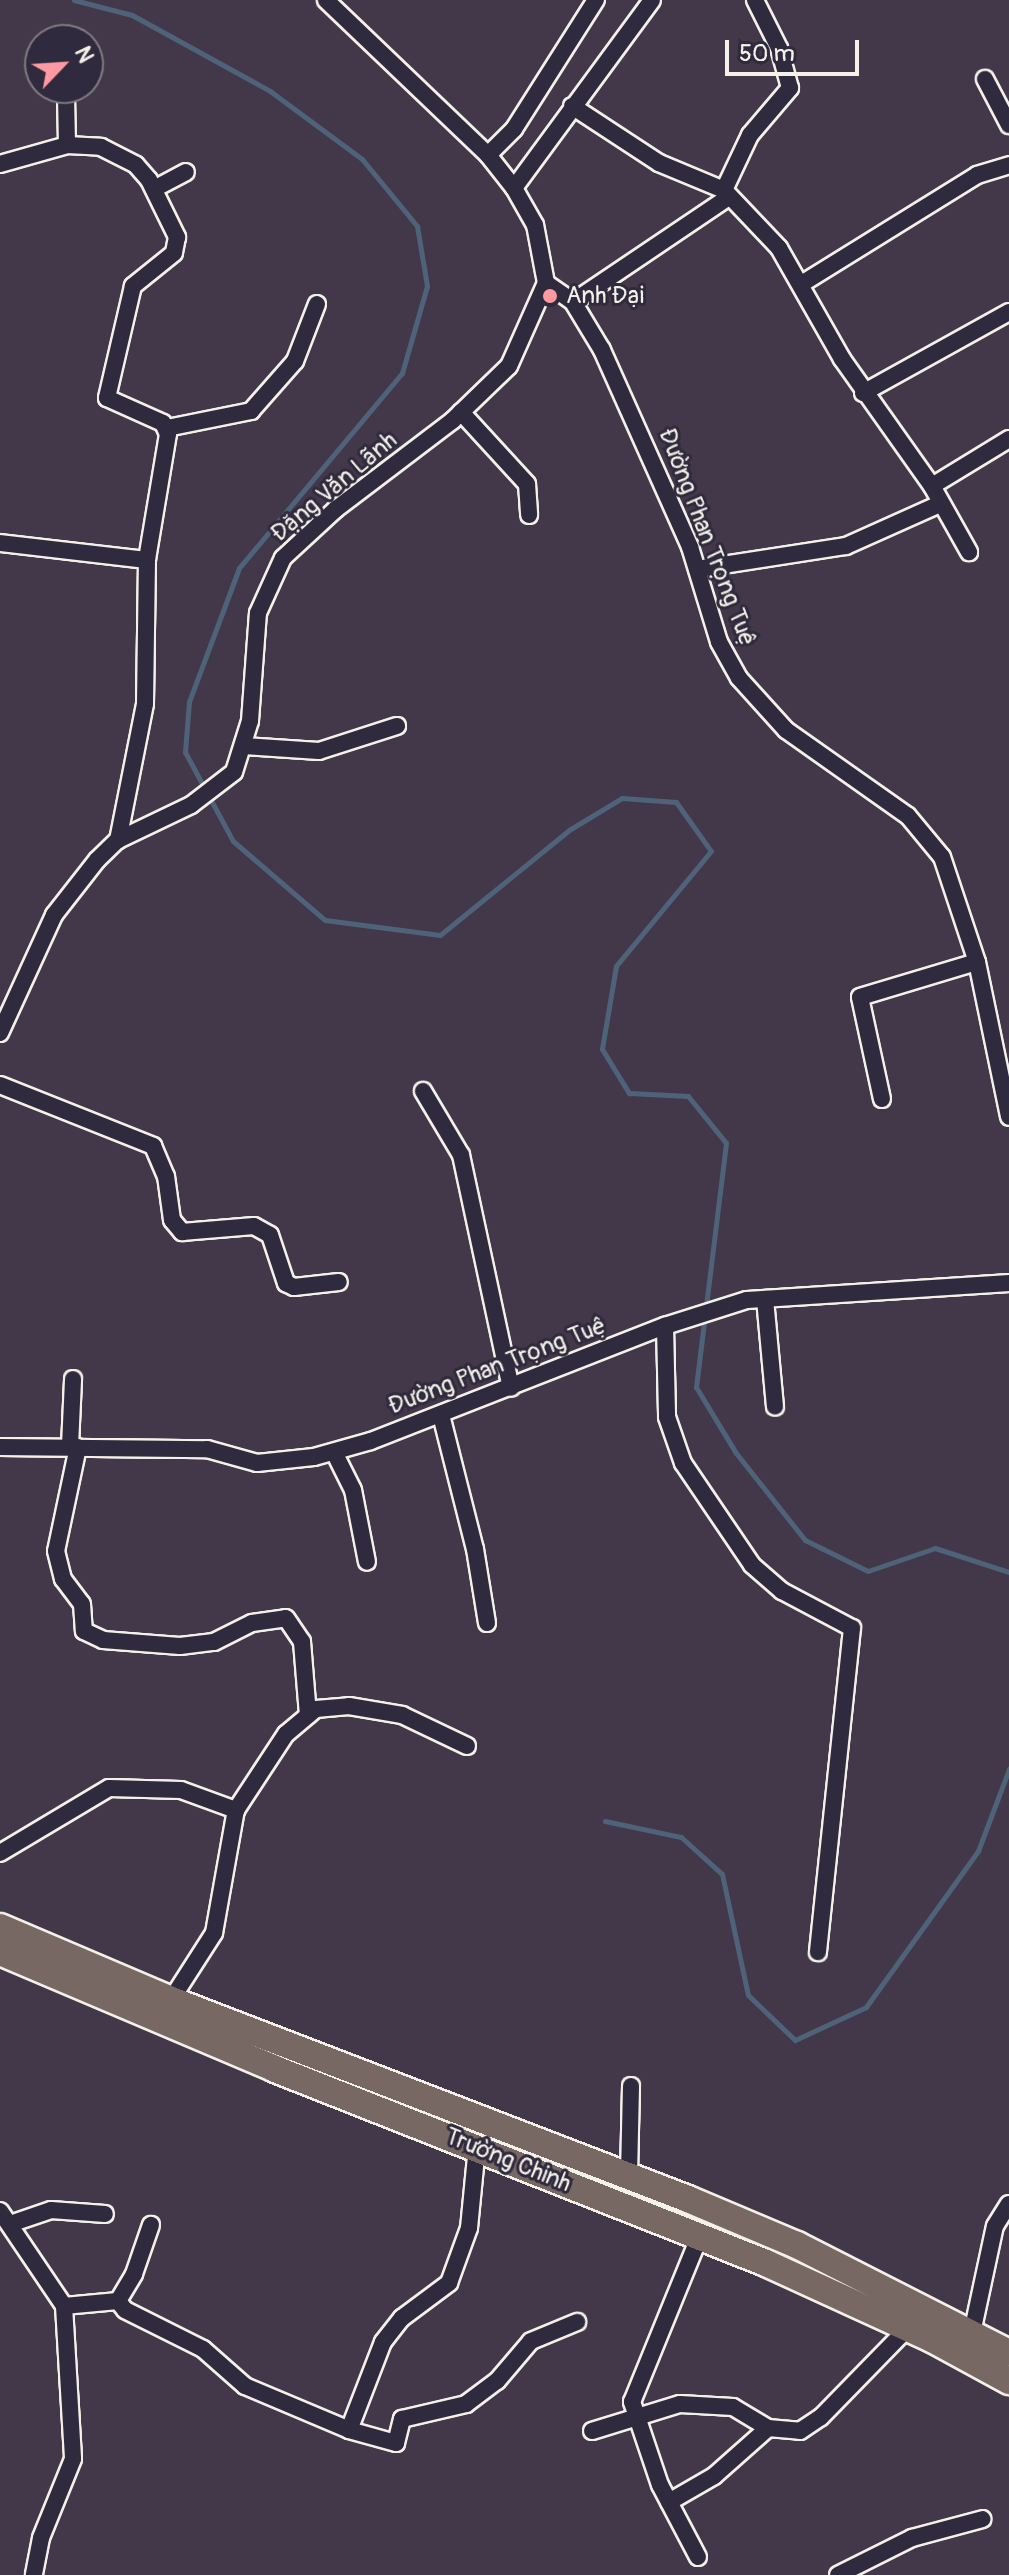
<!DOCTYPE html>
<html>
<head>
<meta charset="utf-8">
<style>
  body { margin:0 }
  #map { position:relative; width:1009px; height:2575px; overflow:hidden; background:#433849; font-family:Pangolin,sans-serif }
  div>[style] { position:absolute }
  .stream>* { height:5px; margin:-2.5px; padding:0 2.5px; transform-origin:2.5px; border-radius:2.5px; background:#4e637a }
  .roads { filter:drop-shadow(2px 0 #f4f1e8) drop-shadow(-2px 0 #f4f1e8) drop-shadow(0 2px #f4f1e8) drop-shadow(0 -2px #f4f1e8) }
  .minor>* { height:16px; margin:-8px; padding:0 8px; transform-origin:8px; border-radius:8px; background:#2f2a3d }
  .trunk>* { height:26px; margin:-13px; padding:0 13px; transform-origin:13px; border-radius:13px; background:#776864 }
  .dots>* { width:22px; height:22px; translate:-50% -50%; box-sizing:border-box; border:4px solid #2f2a3d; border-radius:50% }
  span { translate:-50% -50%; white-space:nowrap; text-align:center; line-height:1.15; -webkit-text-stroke:6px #2f2a3d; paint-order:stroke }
  .poi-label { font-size:24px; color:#f4f1e8 }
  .left { translate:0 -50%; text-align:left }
  .street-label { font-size:24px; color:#f4f1e8 }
  .north { position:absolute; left:24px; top:24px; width:80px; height:80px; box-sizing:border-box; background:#2f2a3d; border:2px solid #7e7a81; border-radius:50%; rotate:65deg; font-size:22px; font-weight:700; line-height:32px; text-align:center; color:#f4f1e8 }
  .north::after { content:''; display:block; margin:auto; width:28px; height:36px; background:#ff9aa2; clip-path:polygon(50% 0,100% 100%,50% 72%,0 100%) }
  .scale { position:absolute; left:725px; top:40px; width:134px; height:36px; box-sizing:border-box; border:4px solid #f4f1e8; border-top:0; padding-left:10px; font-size:24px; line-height:28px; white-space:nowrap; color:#f4f1e8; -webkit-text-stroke:6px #2f2a3d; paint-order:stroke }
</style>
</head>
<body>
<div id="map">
  <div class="stream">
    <i style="left:74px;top:0;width:60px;rotate:14.5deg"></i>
    <i style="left:132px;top:15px;width:158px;rotate:28.8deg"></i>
    <i style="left:270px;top:91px;width:114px;rotate:36.5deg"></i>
    <i style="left:362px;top:159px;width:87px;rotate:50.6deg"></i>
    <i style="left:417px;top:226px;width:61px;rotate:80.5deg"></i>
    <i style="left:427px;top:286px;width:91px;rotate:106deg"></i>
    <i style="left:402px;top:373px;width:254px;rotate:129.9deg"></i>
    <i style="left:239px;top:568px;width:143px;rotate:110.5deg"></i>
    <i style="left:189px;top:702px;width:50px;rotate:94.6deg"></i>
    <i style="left:185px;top:752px;width:101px;rotate:61.7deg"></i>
    <i style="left:233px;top:841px;width:121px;rotate:40.7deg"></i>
    <i style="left:325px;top:920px;width:116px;rotate:7.4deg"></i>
    <i style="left:440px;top:935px;width:166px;rotate:-39.1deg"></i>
    <i style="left:569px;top:830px;width:62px;rotate:-31.1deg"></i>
    <i style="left:622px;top:798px;width:54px;rotate:4.2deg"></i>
    <i style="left:676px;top:802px;width:60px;rotate:54.5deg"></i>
    <i style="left:711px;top:851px;width:149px;rotate:129.6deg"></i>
    <i style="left:616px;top:966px;width:84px;rotate:99.6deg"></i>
    <i style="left:602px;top:1049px;width:52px;rotate:58.5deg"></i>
    <i style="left:629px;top:1093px;width:59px;rotate:2.9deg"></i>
    <i style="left:688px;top:1096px;width:60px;rotate:51deg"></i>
    <i style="left:726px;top:1143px;width:246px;rotate:97deg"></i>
    <i style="left:696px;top:1387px;width:77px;rotate:58.8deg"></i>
    <i style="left:736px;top:1453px;width:111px;rotate:51.6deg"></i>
    <i style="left:805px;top:1540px;width:70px;rotate:26.2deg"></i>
    <i style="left:868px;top:1571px;width:71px;rotate:-18.9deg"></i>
    <i style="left:935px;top:1548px;width:78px;rotate:18deg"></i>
    <i style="left:605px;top:1821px;width:78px;rotate:11.9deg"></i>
    <i style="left:681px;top:1837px;width:55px;rotate:42.1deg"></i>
    <i style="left:722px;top:1874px;width:124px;rotate:77.9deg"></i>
    <i style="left:748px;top:1995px;width:65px;rotate:43.8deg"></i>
    <i style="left:795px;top:2040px;width:78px;rotate:-24.9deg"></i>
    <i style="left:866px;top:2007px;width:192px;rotate:-54.3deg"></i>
    <i style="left:978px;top:1851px;width:88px;rotate:-69.3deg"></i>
  </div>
  <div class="roads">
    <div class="minor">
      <i style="left:985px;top:79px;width:52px;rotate:62.4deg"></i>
      <i style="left:66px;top:96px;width:49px;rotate:88.8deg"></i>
      <i style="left:572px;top:106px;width:104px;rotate:33.2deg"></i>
      <i style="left:659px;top:163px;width:70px;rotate:22.6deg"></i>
      <i style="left:724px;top:190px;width:80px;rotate:46.5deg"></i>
      <i style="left:779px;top:248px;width:128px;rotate:60.4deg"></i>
      <i style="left:842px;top:359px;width:156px;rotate:54.7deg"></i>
      <i style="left:932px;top:486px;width:76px;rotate:60.7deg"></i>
      <i style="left:488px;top:155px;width:37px;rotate:-45deg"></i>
      <i style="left:514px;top:129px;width:153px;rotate:-57.6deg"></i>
      <i style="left:0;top:164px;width:70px;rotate:-15.8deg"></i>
      <i style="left:67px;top:145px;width:34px;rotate:3deg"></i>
      <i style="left:101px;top:147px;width:39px;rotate:27deg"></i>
      <i style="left:136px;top:165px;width:20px;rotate:49deg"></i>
      <i style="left:149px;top:180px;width:64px;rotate:63.8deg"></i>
      <i style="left:177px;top:237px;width:16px;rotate:101deg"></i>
      <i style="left:174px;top:253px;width:53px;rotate:141.2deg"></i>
      <i style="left:133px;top:286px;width:115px;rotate:103.1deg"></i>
      <i style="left:107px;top:398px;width:61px;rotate:24.1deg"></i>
      <i style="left:163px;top:423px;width:12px;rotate:66deg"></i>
      <i style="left:168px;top:434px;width:128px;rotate:99.5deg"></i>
      <i style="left:147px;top:560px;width:144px;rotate:90.8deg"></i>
      <i style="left:145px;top:704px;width:139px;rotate:101.2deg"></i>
      <i style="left:514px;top:188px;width:233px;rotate:-53.7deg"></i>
      <i style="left:154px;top:189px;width:36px;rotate:-28deg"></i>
      <i style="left:724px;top:190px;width:61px;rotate:-64.7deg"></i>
      <i style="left:750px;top:135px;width:62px;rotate:-49.6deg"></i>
      <i style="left:790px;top:88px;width:41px;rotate:-105.4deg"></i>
      <i style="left:779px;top:48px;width:54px;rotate:-116.6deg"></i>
      <i style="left:546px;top:283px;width:33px;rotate:35deg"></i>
      <i style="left:573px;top:302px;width:56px;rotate:58.9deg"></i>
      <i style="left:602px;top:350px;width:216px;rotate:65.9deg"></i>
      <i style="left:690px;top:547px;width:99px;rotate:73deg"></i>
      <i style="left:719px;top:642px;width:41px;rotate:60.9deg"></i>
      <i style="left:739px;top:678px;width:70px;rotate:47.9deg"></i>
      <i style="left:786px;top:730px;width:149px;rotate:35.2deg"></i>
      <i style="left:908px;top:816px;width:53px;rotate:50.3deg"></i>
      <i style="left:942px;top:857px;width:111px;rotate:71.6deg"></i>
      <i style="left:977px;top:962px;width:158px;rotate:78.3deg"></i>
      <i style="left:803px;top:283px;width:205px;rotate:-31.8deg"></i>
      <i style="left:977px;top:175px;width:34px;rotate:-17deg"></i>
      <i style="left:573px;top:302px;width:189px;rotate:-34deg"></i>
      <i style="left:863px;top:393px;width:167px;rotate:-29deg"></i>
      <i style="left:461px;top:412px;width:98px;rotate:47.5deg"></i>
      <i style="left:527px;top:484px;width:31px;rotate:86deg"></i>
      <i style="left:167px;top:428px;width:86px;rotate:-11.4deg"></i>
      <i style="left:251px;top:411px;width:67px;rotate:-48.7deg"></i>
      <i style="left:295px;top:361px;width:61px;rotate:-68.9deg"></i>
      <i style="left:932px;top:486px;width:90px;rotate:-31.4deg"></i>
      <i style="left:0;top:543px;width:148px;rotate:6.6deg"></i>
      <i style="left:697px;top:569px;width:151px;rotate:-8.8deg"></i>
      <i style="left:846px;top:546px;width:103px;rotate:-24.1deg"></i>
      <i style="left:244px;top:746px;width:75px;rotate:3.8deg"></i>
      <i style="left:319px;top:751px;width:82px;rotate:-17.8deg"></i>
      <i style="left:0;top:1033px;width:130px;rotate:-65.4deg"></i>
      <i style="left:54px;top:915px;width:70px;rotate:-52deg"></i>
      <i style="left:97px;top:860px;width:29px;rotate:-44deg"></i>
      <i style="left:118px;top:840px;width:81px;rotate:-25.6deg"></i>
      <i style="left:191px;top:805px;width:54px;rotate:-37.5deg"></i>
      <i style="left:234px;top:772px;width:53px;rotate:-72.6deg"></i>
      <i style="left:250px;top:721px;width:108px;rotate:-85.8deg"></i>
      <i style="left:258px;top:613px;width:60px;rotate:-65.6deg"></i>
      <i style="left:283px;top:558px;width:72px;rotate:-42.8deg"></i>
      <i style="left:336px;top:509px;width:146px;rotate:-37.2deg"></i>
      <i style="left:452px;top:421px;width:79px;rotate:-44deg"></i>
      <i style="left:509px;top:366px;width:91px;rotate:-66deg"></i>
      <i style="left:546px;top:283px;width:59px;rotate:-100.7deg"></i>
      <i style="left:535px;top:225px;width:43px;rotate:-119.6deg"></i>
      <i style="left:514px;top:188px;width:42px;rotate:-128.2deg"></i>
      <i style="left:488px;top:155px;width:224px;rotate:-136.3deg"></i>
      <i style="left:0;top:1085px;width:165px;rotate:21.7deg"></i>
      <i style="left:153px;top:1146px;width:33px;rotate:67deg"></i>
      <i style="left:166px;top:1176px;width:44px;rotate:82.2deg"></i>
      <i style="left:172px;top:1220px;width:16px;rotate:50deg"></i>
      <i style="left:182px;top:1232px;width:72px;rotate:-4.8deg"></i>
      <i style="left:254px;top:1226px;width:18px;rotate:29deg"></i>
      <i style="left:270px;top:1235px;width:51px;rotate:71.6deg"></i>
      <i style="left:286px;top:1283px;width:9px;rotate:27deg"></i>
      <i style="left:294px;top:1287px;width:45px;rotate:-6.3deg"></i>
      <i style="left:423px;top:1091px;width:74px;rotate:59.3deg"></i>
      <i style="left:461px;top:1155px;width:238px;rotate:77.9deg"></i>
      <i style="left:882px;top:1099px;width:104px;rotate:-102.2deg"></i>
      <i style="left:860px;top:997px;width:122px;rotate:-16.7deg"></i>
      <i style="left:765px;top:1299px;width:108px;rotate:84.7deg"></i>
      <i style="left:665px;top:1326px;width:91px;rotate:88.7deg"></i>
      <i style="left:667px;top:1417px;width:49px;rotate:70.8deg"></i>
      <i style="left:683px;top:1463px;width:123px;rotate:55.9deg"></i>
      <i style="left:752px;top:1565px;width:40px;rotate:41deg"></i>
      <i style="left:782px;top:1591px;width:79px;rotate:27.9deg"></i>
      <i style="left:852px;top:1628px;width:326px;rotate:96deg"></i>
      <i style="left:441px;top:1415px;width:138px;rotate:75.8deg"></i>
      <i style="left:475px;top:1549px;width:75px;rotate:80.8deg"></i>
      <i style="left:70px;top:1446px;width:67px;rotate:-87.4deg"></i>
      <i style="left:0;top:1447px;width:207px;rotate:0.6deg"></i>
      <i style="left:207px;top:1449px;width:52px;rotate:15.6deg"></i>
      <i style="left:257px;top:1463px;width:57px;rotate:-6deg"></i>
      <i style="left:314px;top:1457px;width:59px;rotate:-15.7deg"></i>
      <i style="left:371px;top:1441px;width:316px;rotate:-21.4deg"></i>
      <i style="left:665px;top:1326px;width:86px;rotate:-17.6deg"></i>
      <i style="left:747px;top:1300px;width:263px;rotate:-3.7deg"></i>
      <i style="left:78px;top:1447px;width:106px;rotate:101.9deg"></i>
      <i style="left:56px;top:1551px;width:29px;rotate:76deg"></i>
      <i style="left:63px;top:1579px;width:31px;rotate:53deg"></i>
      <i style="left:82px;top:1604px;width:27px;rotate:86deg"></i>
      <i style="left:84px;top:1631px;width:21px;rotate:25deg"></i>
      <i style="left:103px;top:1640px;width:77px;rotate:4.5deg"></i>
      <i style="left:180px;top:1646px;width:34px;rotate:-7deg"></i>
      <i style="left:214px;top:1642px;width:42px;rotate:-26.6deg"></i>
      <i style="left:252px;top:1623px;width:34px;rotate:-8deg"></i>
      <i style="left:286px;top:1618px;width:29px;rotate:56deg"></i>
      <i style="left:302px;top:1642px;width:73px;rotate:85.3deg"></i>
      <i style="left:334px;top:1452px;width:42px;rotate:63.4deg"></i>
      <i style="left:353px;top:1490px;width:73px;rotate:79deg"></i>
      <i style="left:0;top:1853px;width:127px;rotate:-30.8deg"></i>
      <i style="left:109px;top:1788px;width:72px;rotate:1.6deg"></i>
      <i style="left:181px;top:1790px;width:59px;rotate:20deg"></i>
      <i style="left:236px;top:1810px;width:91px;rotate:-56.7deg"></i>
      <i style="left:286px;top:1734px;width:39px;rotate:-40deg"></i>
      <i style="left:316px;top:1709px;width:33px;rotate:-5deg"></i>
      <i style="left:349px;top:1706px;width:54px;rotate:9.6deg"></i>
      <i style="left:402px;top:1715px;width:72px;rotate:25.5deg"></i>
      <i style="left:171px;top:2000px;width:80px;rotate:-57.3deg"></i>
      <i style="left:214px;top:1933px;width:125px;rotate:-79.9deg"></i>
      <i style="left:629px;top:2175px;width:89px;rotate:-88.7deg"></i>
      <i style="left:0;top:2211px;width:115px;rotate:56deg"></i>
      <i style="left:64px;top:2306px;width:153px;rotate:86.6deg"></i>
      <i style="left:73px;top:2459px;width:85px;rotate:112.1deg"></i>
      <i style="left:41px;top:2538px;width:38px;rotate:101deg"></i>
      <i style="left:10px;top:2224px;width:43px;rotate:-18.9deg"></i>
      <i style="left:51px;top:2210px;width:54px;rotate:4.2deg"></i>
      <i style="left:118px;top:2301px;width:31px;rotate:-59deg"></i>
      <i style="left:134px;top:2274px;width:52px;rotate:-70.9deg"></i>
      <i style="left:64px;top:2306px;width:54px;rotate:-5.3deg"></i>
      <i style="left:118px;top:2301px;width:11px;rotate:52deg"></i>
      <i style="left:125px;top:2310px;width:87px;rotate:26.6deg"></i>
      <i style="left:203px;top:2349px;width:56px;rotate:41.4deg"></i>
      <i style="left:245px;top:2386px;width:113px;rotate:22.9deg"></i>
      <i style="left:349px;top:2430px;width:94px;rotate:-68.9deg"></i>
      <i style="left:383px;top:2342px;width:31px;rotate:-52deg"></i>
      <i style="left:402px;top:2318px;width:59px;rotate:-36.7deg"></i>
      <i style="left:449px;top:2283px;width:59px;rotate:-70deg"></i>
      <i style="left:469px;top:2228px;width:81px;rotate:-84.4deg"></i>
      <i style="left:972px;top:2333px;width:109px;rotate:-77.9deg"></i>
      <i style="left:995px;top:2226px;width:26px;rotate:-58deg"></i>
      <i style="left:349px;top:2430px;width:49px;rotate:15.5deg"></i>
      <i style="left:396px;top:2443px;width:25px;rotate:-76deg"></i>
      <i style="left:402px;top:2419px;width:66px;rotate:-13.2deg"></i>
      <i style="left:466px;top:2404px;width:39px;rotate:-37deg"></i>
      <i style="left:497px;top:2381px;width:52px;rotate:-49.6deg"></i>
      <i style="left:531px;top:2341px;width:50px;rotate:-22.4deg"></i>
      <i style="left:592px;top:2431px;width:92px;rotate:-17.1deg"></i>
      <i style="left:680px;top:2404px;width:53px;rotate:3.2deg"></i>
      <i style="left:733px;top:2407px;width:41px;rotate:31deg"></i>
      <i style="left:768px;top:2428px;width:32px;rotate:5deg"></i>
      <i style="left:800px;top:2431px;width:25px;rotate:-34deg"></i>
      <i style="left:821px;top:2417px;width:124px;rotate:-45.7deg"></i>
      <i style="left:669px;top:2502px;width:52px;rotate:-30deg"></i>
      <i style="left:714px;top:2476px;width:72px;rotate:-41.6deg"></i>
      <i style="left:698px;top:2557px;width:81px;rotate:-117.8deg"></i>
      <i style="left:660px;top:2485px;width:88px;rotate:-108.6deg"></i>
      <i style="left:632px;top:2402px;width:177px;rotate:-67.8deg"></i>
      <i style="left:838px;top:2575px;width:83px;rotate:-26.6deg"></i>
      <i style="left:912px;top:2538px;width:73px;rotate:-15deg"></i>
    </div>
    <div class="trunk">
      <i style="left:0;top:1927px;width:186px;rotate:23.1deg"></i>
      <i style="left:171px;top:2000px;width:554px;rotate:21.05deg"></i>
      <i style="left:688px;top:2199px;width:118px;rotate:22.9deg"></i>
      <i style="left:797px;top:2245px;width:238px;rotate:27deg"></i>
      <i style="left:0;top:1952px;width:299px;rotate:23deg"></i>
      <i style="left:275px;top:2069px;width:528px;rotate:21.56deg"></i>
      <i style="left:766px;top:2263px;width:183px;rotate:24.6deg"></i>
      <i style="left:932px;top:2339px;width:88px;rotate:28.6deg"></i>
    </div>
  </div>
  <div class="dots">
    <i style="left:550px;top:296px;background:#ff9aa2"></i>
  </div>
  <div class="poi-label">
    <span class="left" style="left:566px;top:296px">Anh Đại</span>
  </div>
  <div class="street-label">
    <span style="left:334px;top:487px;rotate:-40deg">Đặng Văn Lãnh</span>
    <span style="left:707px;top:537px;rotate:69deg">Đường Phan Trọng Tuệ</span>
    <span style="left:497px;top:1366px;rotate:-21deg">Đường Phan Trọng Tuệ</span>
    <span style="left:508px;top:2160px;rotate:22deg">Trường Chinh</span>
  </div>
  <div class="north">N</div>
  <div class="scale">50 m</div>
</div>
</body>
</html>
